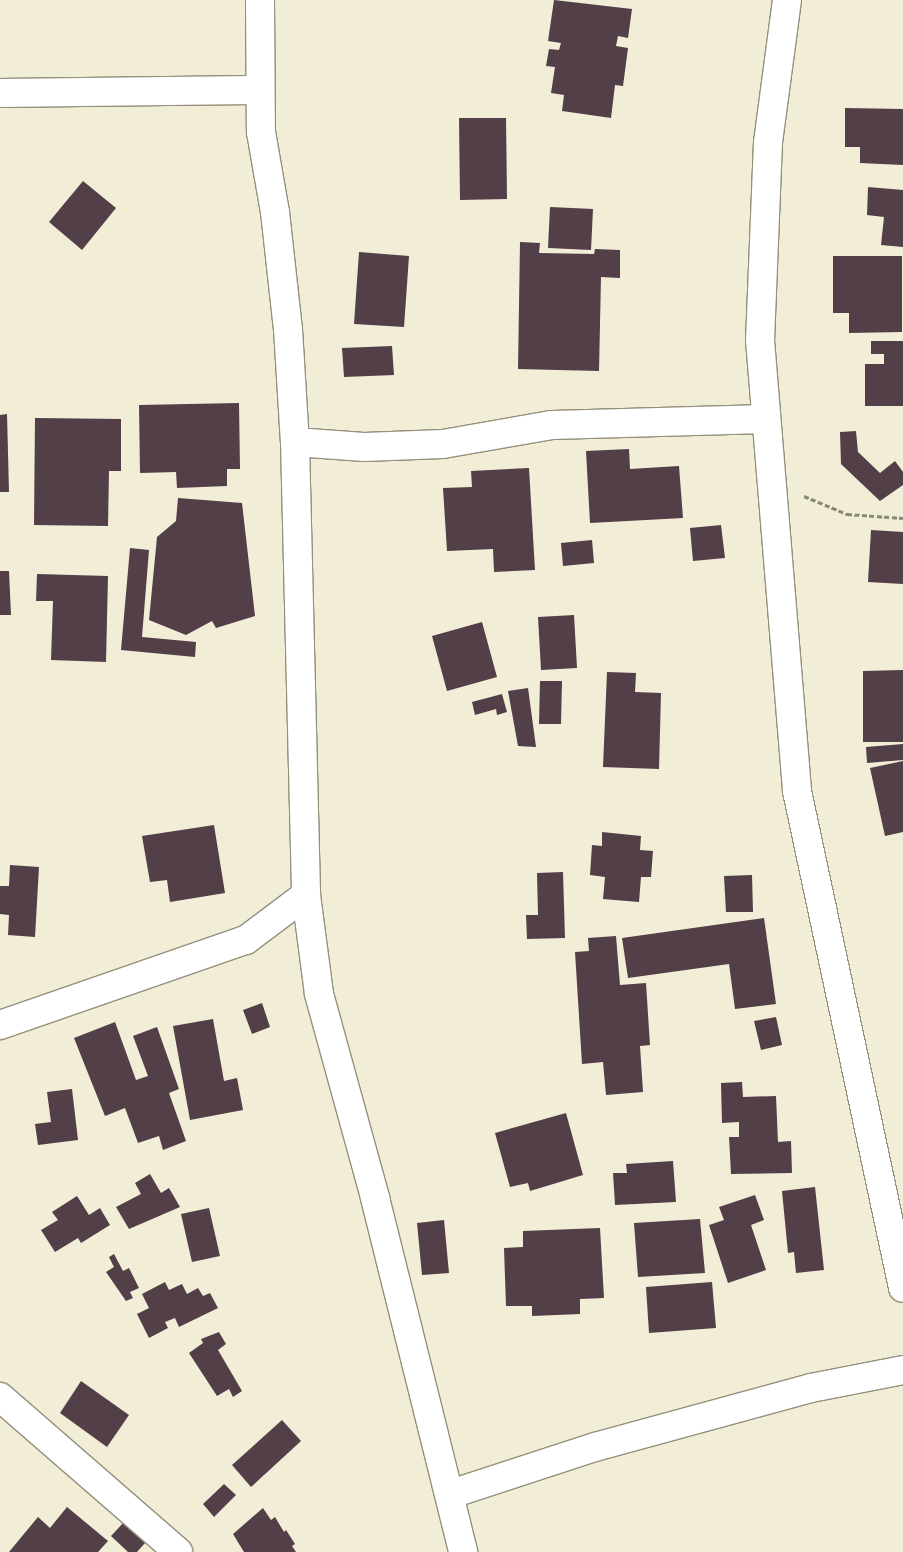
<!DOCTYPE html>
<html>
<head>
<meta charset="utf-8">
<style>
  body { margin:0 }
  #map { position:relative; width:903px; height:1552px; overflow:hidden; background:#f1edd7; font-family:Spectral,serif }
  div>[style] { position:absolute }
  .building>* { inset:0; background:#523f48 }
  .path>* { height:3px; margin-top:-1.5px; transform-origin:0; background:repeating-linear-gradient(90deg,#898778 0 5px,transparent 0 7.5px) }
  .roads { filter:drop-shadow(1px 0 #94907c) drop-shadow(-1px 0 #94907c) drop-shadow(0 1px #94907c) drop-shadow(0 -1px #94907c) }
  .street>* { height:28px; margin:-14px; padding:0 14px; transform-origin:14px; border-radius:14px; background:#fff }
  span { translate:-50% -50%; white-space:nowrap; text-align:center; line-height:1.15; -webkit-text-stroke:5px #f1edd7; paint-order:stroke }
</style>
</head>
<body>
<div id="map">
  <div class="building">
    <i style="clip-path:polygon(554px 0,632px 9px,628px 38px,618px 36px,616px 46px,628px 48px,623px 86px,615px 85px,611px 118px,562px 111px,564px 95px,551px 93px,555px 67px,546px 66px,549px 49px,559px 50px,561px 43px,548px 41px)"></i>
    <i style="clip-path:polygon(845px 108px,903px 109px,903px 165px,860px 163px,860px 147px,845px 147px)"></i>
    <i style="clip-path:polygon(459px 118px,506px 118px,507px 199px,460px 200px)"></i>
    <i style="clip-path:polygon(83px 181px,116px 208px,82px 250px,49px 222px)"></i>
    <i style="clip-path:polygon(868px 187px,903px 190px,903px 247px,881px 245px,884px 217px,867px 215px)"></i>
    <i style="clip-path:polygon(550px 207px,593px 209px,591px 250px,548px 248px)"></i>
    <i style="clip-path:polygon(520px 242px,540px 243px,539px 253px,594px 254px,595px 249px,620px 250px,620px 278px,601px 277px,599px 371px,518px 369px)"></i>
    <i style="clip-path:polygon(359px 252px,409px 256px,404px 327px,354px 324px)"></i>
    <i style="clip-path:polygon(833px 256px,902px 256px,902px 332px,849px 333px,849px 313px,833px 313px)"></i>
    <i style="clip-path:polygon(871px 341px,903px 341px,903px 406px,865px 406px,865px 364px,884px 364px,884px 354px,871px 354px)"></i>
    <i style="clip-path:polygon(392px 346px,394px 375px,344px 377px,342px 348px)"></i>
    <i style="clip-path:polygon(239px 403px,240px 469px,227px 469px,227px 486px,177px 488px,176px 472px,140px 473px,139px 405px)"></i>
    <i style="clip-path:polygon(7px 414px,9px 492px,0 492px,0 415px)"></i>
    <i style="clip-path:polygon(35px 418px,121px 419px,121px 471px,109px 471px,108px 526px,34px 525px)"></i>
    <i style="clip-path:polygon(856px 431px,858px 452px,880px 473px,895px 461px,903px 472px,903px 485px,880px 501px,841px 464px,840px 432px)"></i>
    <i style="clip-path:polygon(629px 449px,630px 469px,679px 466px,683px 518px,590px 523px,586px 451px)"></i>
    <i style="clip-path:polygon(529px 468px,535px 570px,494px 572px,493px 549px,447px 551px,443px 488px,472px 487px,471px 471px)"></i>
    <i style="clip-path:polygon(178px 498px,242px 503px,255px 616px,216px 628px,212px 621px,186px 635px,149px 620px,157px 537px,176px 521px)"></i>
    <i style="clip-path:polygon(721px 525px,725px 558px,693px 561px,690px 528px)"></i>
    <i style="clip-path:polygon(871px 530px,903px 532px,903px 584px,868px 582px)"></i>
    <i style="clip-path:polygon(592px 540px,594px 563px,563px 566px,561px 543px)"></i>
    <i style="clip-path:polygon(130px 548px,149px 550px,142px 637px,196px 642px,195px 657px,121px 650px)"></i>
    <i style="clip-path:polygon(0 571px,9px 571px,11px 615px,0 615px)"></i>
    <i style="clip-path:polygon(37px 574px,108px 576px,106px 662px,51px 660px,53px 601px,36px 601px)"></i>
    <i style="clip-path:polygon(574px 615px,577px 668px,541px 670px,538px 617px)"></i>
    <i style="clip-path:polygon(482px 622px,497px 677px,447px 691px,432px 636px)"></i>
    <i style="clip-path:polygon(903px 670px,903px 742px,863px 742px,863px 671px)"></i>
    <i style="clip-path:polygon(607px 672px,636px 673px,635px 692px,661px 693px,659px 769px,603px 767px)"></i>
    <i style="clip-path:polygon(540px 681px,562px 681px,561px 724px,539px 724px)"></i>
    <i style="clip-path:polygon(528px 688px,536px 747px,518px 746px,508px 691px)"></i>
    <i style="clip-path:polygon(502px 694px,507px 712px,497px 715px,496px 709px,475px 715px,472px 702px)"></i>
    <i style="clip-path:polygon(903px 744px,903px 760px,867px 763px,866px 747px)"></i>
    <i style="clip-path:polygon(903px 761px,903px 832px,885px 836px,870px 768px)"></i>
    <i style="clip-path:polygon(214px 825px,225px 893px,170px 902px,167px 880px,150px 882px,142px 836px)"></i>
    <i style="clip-path:polygon(602px 832px,641px 836px,640px 850px,653px 851px,651px 877px,641px 877px,639px 902px,603px 899px,605px 877px,590px 875px,592px 845px,602px 846px)"></i>
    <i style="clip-path:polygon(10px 865px,39px 867px,35px 937px,8px 935px,9px 915px,0 914px,0 886px,9px 886px)"></i>
    <i style="clip-path:polygon(563px 872px,565px 938px,527px 939px,526px 915px,538px 915px,537px 873px)"></i>
    <i style="clip-path:polygon(752px 875px,753px 912px,726px 912px,724px 876px)"></i>
    <i style="clip-path:polygon(764px 918px,776px 1004px,735px 1009px,729px 964px,628px 978px,622px 938px)"></i>
    <i style="clip-path:polygon(616px 936px,620px 985px,646px 983px,650px 1045px,640px 1046px,643px 1092px,606px 1095px,603px 1062px,582px 1064px,575px 952px,589px 951px,588px 938px)"></i>
    <i style="clip-path:polygon(262px 1003px,270px 1027px,252px 1034px,243px 1010px)"></i>
    <i style="clip-path:polygon(776px 1017px,782px 1045px,761px 1050px,754px 1021px)"></i>
    <i style="clip-path:polygon(213px 1019px,224px 1081px,237px 1078px,243px 1110px,190px 1120px,173px 1026px)"></i>
    <i style="clip-path:polygon(115px 1022px,136px 1080px,148px 1076px,133px 1036px,157px 1027px,179px 1089px,169px 1093px,186px 1141px,163px 1150px,159px 1136px,138px 1143px,125px 1108px,105px 1116px,74px 1038px)"></i>
    <i style="clip-path:polygon(742px 1082px,743px 1097px,776px 1096px,778px 1142px,791px 1141px,792px 1173px,731px 1174px,729px 1137px,739px 1137px,739px 1122px,722px 1123px,721px 1083px)"></i>
    <i style="clip-path:polygon(72px 1089px,78px 1140px,38px 1145px,35px 1124px,51px 1122px,47px 1092px)"></i>
    <i style="clip-path:polygon(566px 1113px,583px 1175px,530px 1191px,528px 1183px,510px 1187px,495px 1133px)"></i>
    <i style="clip-path:polygon(673px 1161px,676px 1202px,615px 1205px,613px 1173px,627px 1173px,626px 1164px)"></i>
    <i style="clip-path:polygon(150px 1174px,161px 1193px,169px 1188px,180px 1207px,129px 1229px,116px 1207px,141px 1194px,135px 1183px)"></i>
    <i style="clip-path:polygon(815px 1187px,824px 1270px,796px 1273px,794px 1252px,788px 1253px,782px 1191px)"></i>
    <i style="clip-path:polygon(755px 1195px,764px 1220px,751px 1225px,766px 1270px,728px 1283px,709px 1225px,724px 1220px,719px 1207px)"></i>
    <i style="clip-path:polygon(77px 1196px,89px 1215px,100px 1208px,110px 1225px,81px 1243px,78px 1238px,55px 1252px,41px 1230px,58px 1220px,52px 1212px)"></i>
    <i style="clip-path:polygon(209px 1208px,220px 1256px,192px 1262px,181px 1214px)"></i>
    <i style="clip-path:polygon(700px 1219px,705px 1273px,638px 1277px,634px 1223px)"></i>
    <i style="clip-path:polygon(444px 1220px,449px 1273px,422px 1275px,417px 1223px)"></i>
    <i style="clip-path:polygon(600px 1228px,604px 1298px,580px 1299px,580px 1314px,532px 1316px,532px 1306px,506px 1306px,504px 1248px,523px 1247px,523px 1231px)"></i>
    <i style="clip-path:polygon(114px 1254px,123px 1271px,129px 1268px,139px 1288px,130px 1292px,133px 1298px,126px 1301px,106px 1272px,114px 1267px,109px 1257px)"></i>
    <i style="clip-path:polygon(165px 1282px,169px 1290px,182px 1284px,187px 1294px,198px 1288px,203px 1296px,210px 1293px,218px 1308px,179px 1327px,175px 1318px,165px 1322px,168px 1328px,149px 1338px,137px 1314px,149px 1308px,142px 1294px)"></i>
    <i style="clip-path:polygon(712px 1282px,716px 1328px,649px 1333px,646px 1287px)"></i>
    <i style="clip-path:polygon(219px 1332px,226px 1344px,218px 1350px,242px 1391px,233px 1397px,229px 1389px,217px 1396px,189px 1353px,203px 1343px,201px 1339px)"></i>
    <i style="clip-path:polygon(81px 1381px,129px 1415px,107px 1447px,60px 1413px)"></i>
    <i style="clip-path:polygon(282px 1420px,301px 1441px,251px 1487px,232px 1465px)"></i>
    <i style="clip-path:polygon(224px 1484px,236px 1495px,214px 1517px,203px 1504px)"></i>
    <i style="clip-path:polygon(67px 1507px,108px 1541px,98px 1552px,9px 1552px,38px 1517px,50px 1528px)"></i>
    <i style="clip-path:polygon(263px 1508px,271px 1520px,275px 1517px,284px 1532px,286px 1530px,295px 1544px,292px 1546px,296px 1552px,244px 1552px,233px 1534px)"></i>
    <i style="clip-path:polygon(124px 1522px,145px 1543px,137px 1552px,128px 1552px,111px 1536px)"></i>
  </div>
  <div class="path">
    <i style="left:804px;top:496px;width:47px;rotate:22.7deg"></i>
    <i style="left:847px;top:514px;width:56px;rotate:4.1deg"></i>
  </div>
  <div class="roads">
    <div class="street">
      <i style="left:260px;top:0;width:132px;rotate:89.6deg"></i>
      <i style="left:261px;top:132px;width:81px;rotate:80.1deg"></i>
      <i style="left:275px;top:212px;width:118px;rotate:83.7deg"></i>
      <i style="left:288px;top:329px;width:113px;rotate:86.5deg"></i>
      <i style="left:295px;top:442px;width:453px;rotate:88.6deg"></i>
      <i style="left:306px;top:895px;width:100px;rotate:82.5deg"></i>
      <i style="left:319px;top:994px;width:212px;rotate:74.6deg"></i>
      <i style="left:375px;top:1198px;width:365px;rotate:76deg"></i>
      <i style="left:787px;top:0;width:143px;rotate:97.6deg"></i>
      <i style="left:768px;top:142px;width:198px;rotate:92.3deg"></i>
      <i style="left:760px;top:340px;width:453px;rotate:85.3deg"></i>
      <i style="left:797px;top:791px;width:508px;rotate:77.96deg"></i>
      <i style="left:0;top:93px;width:259px;rotate:-0.7deg"></i>
      <i style="left:295px;top:442px;width:69px;rotate:4.1deg"></i>
      <i style="left:364px;top:447px;width:79px;rotate:-2.2deg"></i>
      <i style="left:443px;top:444px;width:111px;rotate:-9.9deg"></i>
      <i style="left:552px;top:425px;width:214px;rotate:-1.6deg"></i>
      <i style="left:0;top:1025px;width:260px;rotate:-19.1deg"></i>
      <i style="left:246px;top:940px;width:75px;rotate:-36.9deg"></i>
      <i style="left:0;top:1397px;width:236px;rotate:41deg"></i>
      <i style="left:451px;top:1494px;width:151px;rotate:-18.1deg"></i>
      <i style="left:595px;top:1447px;width:224px;rotate:-15.3deg"></i>
      <i style="left:811px;top:1388px;width:94px;rotate:-11.1deg"></i>
    </div>
  </div>
</div>
</body>
</html>
